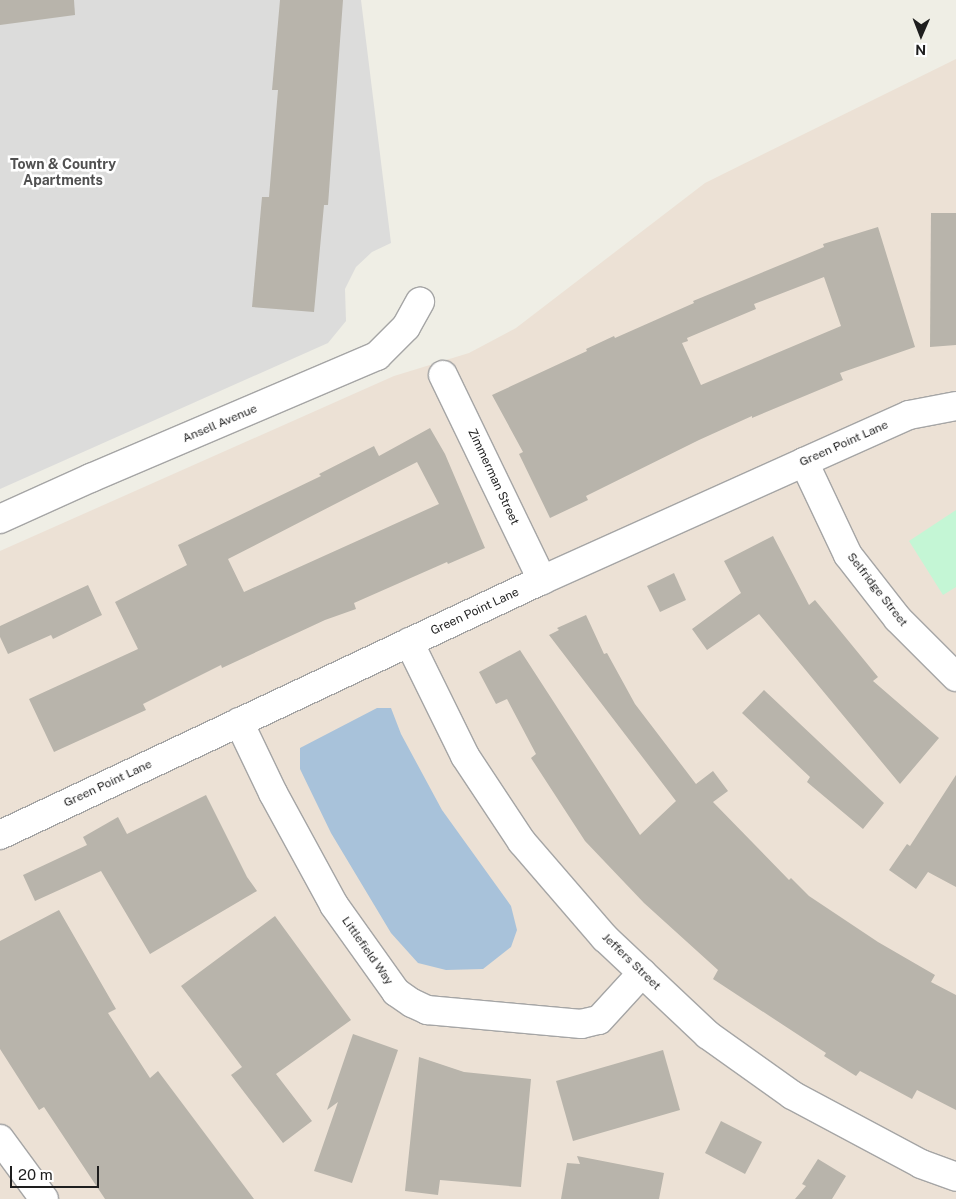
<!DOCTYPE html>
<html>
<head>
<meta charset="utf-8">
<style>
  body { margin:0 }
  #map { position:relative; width:956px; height:1199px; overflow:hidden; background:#efeee5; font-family:"Public Sans",sans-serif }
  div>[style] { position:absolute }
  .residential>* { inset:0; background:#dcdcdb }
  .military>* { inset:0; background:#ece1d5 }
  .park>* { inset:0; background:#c4f6d5 }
  .water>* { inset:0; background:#a8c2da }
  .building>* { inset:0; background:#b8b4ab }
  .roads { filter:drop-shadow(1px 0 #a5a5a5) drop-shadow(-1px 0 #a5a5a5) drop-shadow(0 1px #a5a5a5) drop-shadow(0 -1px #a5a5a5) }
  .minor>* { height:28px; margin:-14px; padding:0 14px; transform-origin:14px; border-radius:14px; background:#fff }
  span { translate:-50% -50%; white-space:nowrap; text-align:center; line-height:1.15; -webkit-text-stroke:5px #fff; paint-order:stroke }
  .street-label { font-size:12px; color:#1e1e1e }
  .neighbourhood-label { font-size:14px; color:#515151; font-weight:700 }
  .north { position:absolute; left:896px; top:10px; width:50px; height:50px; -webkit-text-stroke:4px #fff; paint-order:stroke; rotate:181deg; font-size:14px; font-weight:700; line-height:20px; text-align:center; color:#1e1e1e }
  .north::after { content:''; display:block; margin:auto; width:18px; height:22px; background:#1e1e1e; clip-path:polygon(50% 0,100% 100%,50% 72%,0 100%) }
  .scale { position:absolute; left:10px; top:1166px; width:89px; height:22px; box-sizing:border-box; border:2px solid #1e1e1e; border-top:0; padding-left:6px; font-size:15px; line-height:18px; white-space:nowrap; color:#1e1e1e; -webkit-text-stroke:4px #fff; paint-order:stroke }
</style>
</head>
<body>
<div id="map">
  <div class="residential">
    <i style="clip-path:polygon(0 0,361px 0,391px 243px,372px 252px,356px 267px,345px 289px,346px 321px,328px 343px,0 489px)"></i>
  </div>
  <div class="military">
    <i style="clip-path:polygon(956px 59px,956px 1199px,0 1199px,0 551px,394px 376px,469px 353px,516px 328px,705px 183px)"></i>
  </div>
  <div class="park">
    <i style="clip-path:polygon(956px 510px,956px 587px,943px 595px,909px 541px)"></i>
  </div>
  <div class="water">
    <i style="clip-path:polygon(377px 708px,391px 708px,401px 734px,442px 810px,511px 906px,517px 930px,511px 947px,483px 969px,446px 970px,418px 963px,391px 933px,331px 833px,300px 769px,300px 748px)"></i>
  </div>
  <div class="building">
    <i style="clip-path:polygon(0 0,74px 0,75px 15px,0 25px)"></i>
    <i style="clip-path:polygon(280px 0,343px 0,328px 205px,324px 205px,314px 312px,252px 307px,262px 197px,269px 197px,278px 90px,272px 90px)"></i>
    <i style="clip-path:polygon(931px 213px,956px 213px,956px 345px,930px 347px)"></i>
    <i style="clip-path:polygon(evenodd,878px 227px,915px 347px,840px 373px,843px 380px,752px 418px,752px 416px,699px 440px,586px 496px,588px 500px,550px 518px,519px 454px,523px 452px,492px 395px,587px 351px,586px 349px,614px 336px,615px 338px,694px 303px,693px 301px,824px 247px,823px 244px,878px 227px,824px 277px,841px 326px,701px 385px,682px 343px,688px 341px,687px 338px,756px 309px,754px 304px,824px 277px)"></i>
    <i style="clip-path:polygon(evenodd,430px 428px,445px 454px,485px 548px,448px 564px,447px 562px,354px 603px,356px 609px,325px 620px,222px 668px,221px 665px,143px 704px,146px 710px,54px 752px,29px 699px,138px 649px,115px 602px,187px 565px,178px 545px,321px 476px,319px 474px,374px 446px,379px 456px,430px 428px,417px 462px,439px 504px,244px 592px,228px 559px,417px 462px)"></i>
    <i style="clip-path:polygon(773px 536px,809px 605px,815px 600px,878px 677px,873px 681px,939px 738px,900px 784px,759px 614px,707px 650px,692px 629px,741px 593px,724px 561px)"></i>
    <i style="clip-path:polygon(674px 573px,686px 600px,660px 612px,647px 586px)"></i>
    <i style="clip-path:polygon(88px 585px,102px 615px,53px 639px,51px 635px,8px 654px,0 637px,0 626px)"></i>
    <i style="clip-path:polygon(586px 615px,604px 654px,607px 653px,635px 704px,696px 784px,713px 771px,728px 791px,713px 802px,789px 880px,791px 878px,809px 896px,878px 942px,935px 975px,931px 982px,956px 995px,956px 1110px,917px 1090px,912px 1099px,860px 1071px,856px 1076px,824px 1056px,826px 1053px,713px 979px,718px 970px,644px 903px,585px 841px,531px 758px,536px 754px,507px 699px,496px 704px,479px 672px,520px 650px,640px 835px,676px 801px,549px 635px,559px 630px,557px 628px)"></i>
    <i style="clip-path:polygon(764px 690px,884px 803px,863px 829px,807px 782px,810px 777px,742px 713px)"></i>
    <i style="clip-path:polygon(956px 775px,956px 887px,928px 872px,916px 889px,889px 870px,907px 844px,910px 846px)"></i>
    <i style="clip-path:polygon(206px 795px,247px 877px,257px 891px,150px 954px,101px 871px,35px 901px,23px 875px,87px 845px,83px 837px,118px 817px,127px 834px)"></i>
    <i style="clip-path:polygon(59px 910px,116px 1009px,108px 1013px,150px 1078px,158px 1071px,254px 1199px,105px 1199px,44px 1107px,39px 1110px,0 1049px,0 941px)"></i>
    <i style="clip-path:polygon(275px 916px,351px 1020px,276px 1074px,312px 1121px,283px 1143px,231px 1075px,242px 1067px,181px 986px)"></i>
    <i style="clip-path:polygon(353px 1034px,398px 1050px,352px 1183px,314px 1171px,338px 1102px,327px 1110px)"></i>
    <i style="clip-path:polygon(663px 1050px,680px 1110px,573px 1141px,556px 1081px)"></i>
    <i style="clip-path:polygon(419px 1057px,464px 1072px,531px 1079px,521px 1187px,440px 1180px,438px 1195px,405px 1191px)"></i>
    <i style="clip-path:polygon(721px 1121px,762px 1142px,745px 1174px,705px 1153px)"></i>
    <i style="clip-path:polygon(577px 1156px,664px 1173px,659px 1199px,561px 1199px,567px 1163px,580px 1164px)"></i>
    <i style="clip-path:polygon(818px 1159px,846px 1176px,832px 1199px,795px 1199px,806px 1186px,802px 1184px)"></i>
  </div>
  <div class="roads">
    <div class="minor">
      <i style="left:443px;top:375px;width:228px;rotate:64.2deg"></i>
      <i style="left:804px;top:462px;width:103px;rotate:64.7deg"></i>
      <i style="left:848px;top:555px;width:81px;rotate:52deg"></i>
      <i style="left:898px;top:619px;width:82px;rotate:45deg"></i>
      <i style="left:0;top:519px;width:100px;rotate:-24.3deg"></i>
      <i style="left:91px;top:478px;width:311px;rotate:-23.1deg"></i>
      <i style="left:377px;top:356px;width:41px;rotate:-45deg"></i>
      <i style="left:406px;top:327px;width:29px;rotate:-61deg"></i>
      <i style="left:409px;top:642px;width:127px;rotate:63.8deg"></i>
      <i style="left:465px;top:756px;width:103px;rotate:56.5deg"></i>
      <i style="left:522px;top:842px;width:127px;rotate:49.2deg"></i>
      <i style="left:605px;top:938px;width:141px;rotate:43.3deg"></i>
      <i style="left:708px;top:1035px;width:103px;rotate:35.5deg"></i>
      <i style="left:792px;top:1095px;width:146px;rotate:28.1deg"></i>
      <i style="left:921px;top:1164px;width:37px;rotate:20deg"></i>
      <i style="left:239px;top:722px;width:79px;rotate:64.4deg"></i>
      <i style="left:273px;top:793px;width:128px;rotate:61.4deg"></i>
      <i style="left:334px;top:905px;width:107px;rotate:54.5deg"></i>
      <i style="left:396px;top:992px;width:19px;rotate:35deg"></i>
      <i style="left:412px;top:1003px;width:17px;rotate:25deg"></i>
      <i style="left:427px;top:1010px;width:155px;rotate:5.2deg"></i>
      <i style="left:581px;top:1024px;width:18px;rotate:-13deg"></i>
      <i style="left:599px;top:1020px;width:64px;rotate:-47.5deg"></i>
      <i style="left:0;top:835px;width:599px;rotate:-25.2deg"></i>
      <i style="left:542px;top:580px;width:287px;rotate:-24.2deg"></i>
      <i style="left:804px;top:462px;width:115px;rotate:-24.1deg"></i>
      <i style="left:909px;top:415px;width:48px;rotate:-10.8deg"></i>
      <i style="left:0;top:1139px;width:74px;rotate:53.7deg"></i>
    </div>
  </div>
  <div class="street-label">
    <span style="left:220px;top:424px;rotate:-23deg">Ansell Avenue</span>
    <span style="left:844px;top:444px;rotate:-24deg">Green Point Lane</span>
    <span style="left:493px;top:477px;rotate:65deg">Zimmerman Street</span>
    <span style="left:877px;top:590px;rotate:52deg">Selfridge Street</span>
    <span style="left:475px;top:612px;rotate:-25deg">Green Point Lane</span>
    <span style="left:108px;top:784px;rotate:-25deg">Green Point Lane</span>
    <span style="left:367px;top:951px;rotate:55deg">Littlefield Way</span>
    <span style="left:631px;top:962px;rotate:44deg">Jeffers Street</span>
  </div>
  <div class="neighbourhood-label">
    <span style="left:63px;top:172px">Town &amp; Country<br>Apartments</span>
  </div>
  <div class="north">N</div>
  <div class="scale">20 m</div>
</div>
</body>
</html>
